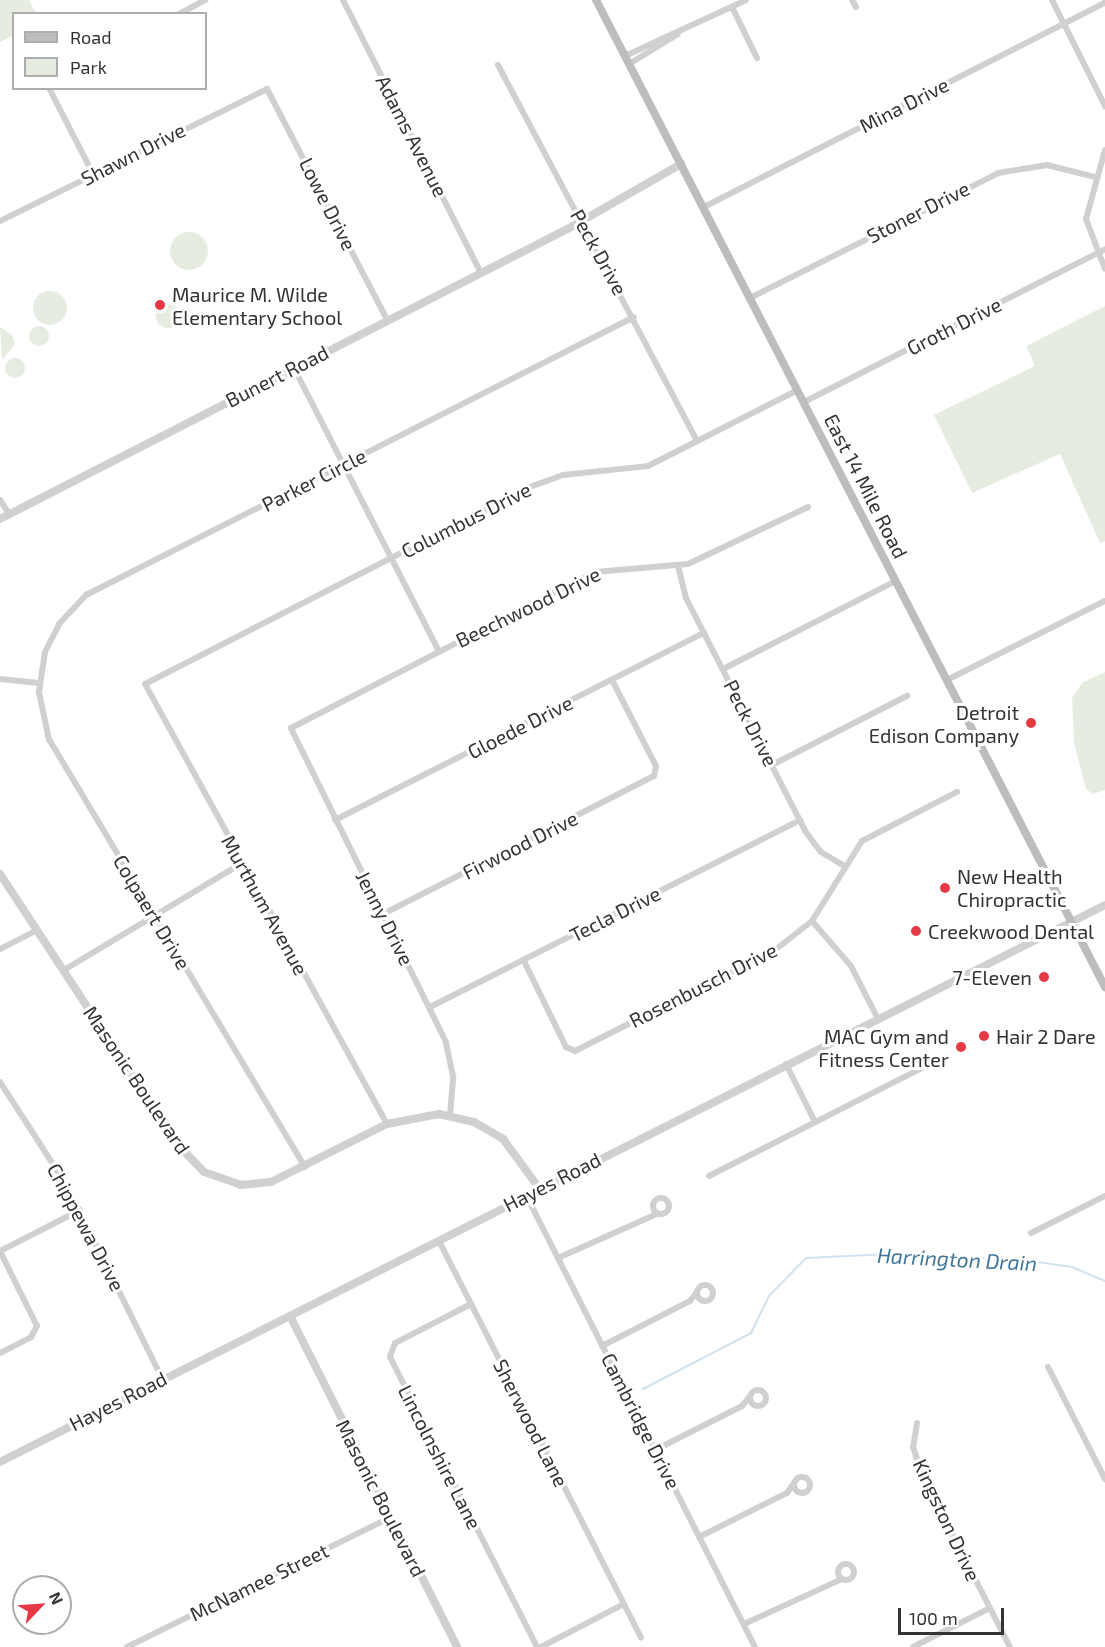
<!DOCTYPE html>
<html>
<head>
<meta charset="utf-8">
<style>
  body { margin:0 }
  #map { position:relative; width:1105px; height:1647px; overflow:hidden; background:#fff; font-family:"Exo 2",sans-serif }
  div>[style] { position:absolute }
  .green>* { inset:0; background:#e6ecdf }
  .round { border-radius:50% }
  .stream>* { height:2px; margin:-1px; padding:0 1px; transform-origin:1px; border-radius:1px; background:#cfe2ee }
  .minor>* { height:6px; margin:-3px; padding:0 3px; transform-origin:3px; border-radius:3px; background:#d0d0d0 }
  .minor>.ring { margin:-3px; padding:0; box-sizing:content-box; background:none; border:6px solid #d0d0d0; border-radius:50% }
  .tertiary>* { height:8px; margin:-4px; padding:0 4px; transform-origin:4px; border-radius:4px; background:#d0d0d0 }
  .secondary>* { height:8px; margin:-4px; padding:0 4px; transform-origin:4px; border-radius:4px; background:#bdbdbd }
  .dots>* { width:16px; height:16px; translate:-50% -50%; box-sizing:border-box; border:3px solid #fff; border-radius:50% }
  span { translate:-50% -50%; white-space:nowrap; text-align:center; line-height:1.15; -webkit-text-stroke:6px #fff; paint-order:stroke }
  .street-label { font-size:20px; color:#333 }
  .poi-label { font-size:20px; color:#333 }
  .left { translate:0 -50%; text-align:left }
  .right { translate:-100% -50%; text-align:right }
  .water-label { font-size:21px; color:#3f7597; font-style:italic }
  .legend { position:absolute; left:12px; top:12px; width:195px; height:78px; box-sizing:border-box; background:#fff; border:2px solid #adadad; margin:0; padding:8px 10px; list-style:none; font-size:18px; color:#333 }
  .legend li { display:flex; align-items:center; gap:12px; height:30px }
  .legend b { width:30px; border:2px solid #adadad }
  .north { position:absolute; left:12px; top:1575px; width:60px; height:60px; box-sizing:border-box; background:#fff; border:2px solid #adadad; border-radius:50%; rotate:65deg; font-size:16px; font-weight:700; line-height:24px; text-align:center; color:#333 }
  .north::after { content:''; display:block; margin:auto; width:21px; height:27px; background:#e63946; clip-path:polygon(50% 0,100% 100%,50% 72%,0 100%) }
  .scale { position:absolute; left:898px; top:1608px; width:106px; height:27px; box-sizing:border-box; border:3px solid #333; border-top:0; padding-left:8px; font-size:18px; line-height:21px; white-space:nowrap; color:#333; -webkit-text-stroke:4px #fff; paint-order:stroke }
</style>
</head>
<body>
<div id="map">
  <div class="green">
    <i style="clip-path:polygon(0 0,29px 0,36px 13px,14px 14px,13px 35px,0 42px)"></i>
    <i class="round" style="left:170px;top:232px;width:38px;height:38px"></i>
    <i class="round" style="left:33px;top:291px;width:34px;height:34px"></i>
    <i class="round" style="left:156px;top:304px;width:24px;height:24px"></i>
    <i style="clip-path:polygon(1105px 306px,1105px 541px,1100px 543px,1060px 454px,972px 493px,934px 415px,1035px 366px,1026px 346px)"></i>
    <i class="round" style="left:29px;top:326px;width:20px;height:20px"></i>
    <i style="clip-path:polygon(0 327px,12px 335px,15px 344px,2px 360px)"></i>
    <i class="round" style="left:5px;top:358px;width:20px;height:20px"></i>
    <i style="clip-path:polygon(1105px 672px,1105px 790px,1093px 794px,1086px 789px,1074px 743px,1072px 698px,1082px 683px)"></i>
  </div>
  <div class="stream">
    <i style="left:643px;top:1389px;width:122px;rotate:-27.4deg"></i>
    <i style="left:751px;top:1333px;width:41px;rotate:-64.1deg"></i>
    <i style="left:769px;top:1296px;width:53px;rotate:-45.8deg"></i>
    <i style="left:806px;top:1258px;width:104px;rotate:-2.8deg"></i>
    <i style="left:910px;top:1253px;width:127px;rotate:4.1deg"></i>
    <i style="left:1037px;top:1262px;width:35px;rotate:8deg"></i>
    <i style="left:1072px;top:1267px;width:36px;rotate:23deg"></i>
  </div>
  <div class="minor">
    <i style="left:343px;top:0;width:306px;rotate:63.2deg"></i>
    <i style="left:852px;top:0;width:8px;rotate:60deg"></i>
    <i style="left:1052px;top:0;width:119px;rotate:63.4deg"></i>
    <i style="left:732px;top:7px;width:57px;rotate:63.9deg"></i>
    <i style="left:179px;top:14px;width:30px;rotate:-28deg"></i>
    <i style="left:625px;top:56px;width:133px;rotate:-24.8deg"></i>
    <i style="left:629px;top:64px;width:57px;rotate:-31.5deg"></i>
    <i style="left:498px;top:65px;width:425px;rotate:62.1deg"></i>
    <i style="left:49px;top:88px;width:97px;rotate:62.9deg"></i>
    <i style="left:1105px;top:150px;width:72px;rotate:105.4deg"></i>
    <i style="left:1086px;top:219px;width:53px;rotate:69.2deg"></i>
    <i style="left:704px;top:207px;width:450px;rotate:-27deg"></i>
    <i style="left:0;top:221px;width:298px;rotate:-26.3deg"></i>
    <i style="left:267px;top:89px;width:260px;rotate:62.5deg"></i>
    <i style="left:750px;top:298px;width:278px;rotate:-26.7deg"></i>
    <i style="left:998px;top:173px;width:50px;rotate:-9.3deg"></i>
    <i style="left:1047px;top:165px;width:49px;rotate:14deg"></i>
    <i style="left:294px;top:368px;width:318px;rotate:62.9deg"></i>
    <i style="left:804px;top:402px;width:338px;rotate:-26.9deg"></i>
    <i style="left:0;top:500px;width:17px;rotate:57deg"></i>
    <i style="left:678px;top:566px;width:33px;rotate:76deg"></i>
    <i style="left:686px;top:598px;width:262px;rotate:62.9deg"></i>
    <i style="left:805px;top:831px;width:26px;rotate:53deg"></i>
    <i style="left:821px;top:852px;width:27px;rotate:31deg"></i>
    <i style="left:723px;top:669px;width:194px;rotate:-27deg"></i>
    <i style="left:0;top:679px;width:39px;rotate:6deg"></i>
    <i style="left:947px;top:680px;width:177px;rotate:-26.6deg"></i>
    <i style="left:772px;top:765px;width:152px;rotate:-27.1deg"></i>
    <i style="left:335px;top:820px;width:414px;rotate:-26.9deg"></i>
    <i style="left:383px;top:914px;width:304px;rotate:-27deg"></i>
    <i style="left:654px;top:776px;width:10px;rotate:-79deg"></i>
    <i style="left:656px;top:766px;width:97px;rotate:-117.1deg"></i>
    <i style="left:812px;top:921px;width:60px;rotate:49.1deg"></i>
    <i style="left:851px;top:966px;width:57px;rotate:63deg"></i>
    <i style="left:0;top:949px;width:42px;rotate:-27.2deg"></i>
    <i style="left:524px;top:961px;width:96px;rotate:64deg"></i>
    <i style="left:566px;top:1047px;width:10px;rotate:24deg"></i>
    <i style="left:575px;top:1051px;width:224px;rotate:-26.8deg"></i>
    <i style="left:775px;top:950px;width:47px;rotate:-38.1deg"></i>
    <i style="left:812px;top:921px;width:94px;rotate:-58deg"></i>
    <i style="left:862px;top:841px;width:107px;rotate:-27.3deg"></i>
    <i style="left:64px;top:970px;width:208px;rotate:-31deg"></i>
    <i style="left:430px;top:1007px;width:415px;rotate:-26.8deg"></i>
    <i style="left:786px;top:1064px;width:65px;rotate:63.4deg"></i>
    <i style="left:0;top:1082px;width:124px;rotate:57.2deg"></i>
    <i style="left:67px;top:1186px;width:214px;rotate:63.7deg"></i>
    <i style="left:450px;top:1114px;width:38px;rotate:-85deg"></i>
    <i style="left:453px;top:1076px;width:35px;rotate:-102deg"></i>
    <i style="left:446px;top:1042px;width:350px;rotate:-116.3deg"></i>
    <i style="left:291px;top:728px;width:342px;rotate:-27.2deg"></i>
    <i style="left:595px;top:572px;width:93px;rotate:-4.9deg"></i>
    <i style="left:688px;top:564px;width:133px;rotate:-25.4deg"></i>
    <i style="left:387px;top:1124px;width:502px;rotate:-118.81deg"></i>
    <i style="left:145px;top:684px;width:432px;rotate:-27.1deg"></i>
    <i style="left:530px;top:487px;width:35px;rotate:-20deg"></i>
    <i style="left:563px;top:475px;width:85px;rotate:-6deg"></i>
    <i style="left:648px;top:466px;width:168px;rotate:-26.9deg"></i>
    <i style="left:305px;top:1167px;width:498px;rotate:-120.9deg"></i>
    <i style="left:49px;top:740px;width:49px;rotate:-101.8deg"></i>
    <i style="left:39px;top:692px;width:40px;rotate:-81.5deg"></i>
    <i style="left:45px;top:652px;width:31px;rotate:-63deg"></i>
    <i style="left:59px;top:624px;width:40px;rotate:-47deg"></i>
    <i style="left:86px;top:595px;width:614px;rotate:-26.9deg"></i>
    <i style="left:709px;top:1176px;width:239px;rotate:-26.9deg"></i>
    <i style="left:526px;top:1195px;width:507px;rotate:63.13deg"></i>
    <i class="ring" style="left:653px;top:1198px;width:10px;height:10px"></i>
    <i style="left:1031px;top:1233px;width:83px;rotate:-26.6deg"></i>
    <i style="left:439px;top:1241px;width:445px;rotate:63deg"></i>
    <i style="left:558px;top:1258px;width:108px;rotate:-24deg"></i>
    <i class="ring" style="left:697px;top:1285px;width:10px;height:10px"></i>
    <i style="left:471px;top:1304px;width:85px;rotate:152.8deg"></i>
    <i style="left:395px;top:1343px;width:15px;rotate:110deg"></i>
    <i style="left:390px;top:1357px;width:325px;rotate:63.1deg"></i>
    <i style="left:602px;top:1346px;width:99px;rotate:-27.1deg"></i>
    <i style="left:690px;top:1301px;width:11px;rotate:-52deg"></i>
    <i style="left:0;top:1353px;width:35px;rotate:-27deg"></i>
    <i style="left:31px;top:1337px;width:13px;rotate:-61deg"></i>
    <i style="left:37px;top:1326px;width:84px;rotate:-116.3deg"></i>
    <i style="left:0;top:1251px;width:90px;rotate:-27.1deg"></i>
    <i style="left:1048px;top:1367px;width:126px;rotate:63deg"></i>
    <i class="ring" style="left:750px;top:1390px;width:10px;height:10px"></i>
    <i style="left:917px;top:1423px;width:24px;rotate:99deg"></i>
    <i style="left:913px;top:1447px;width:36px;rotate:71deg"></i>
    <i style="left:925px;top:1481px;width:186px;rotate:62.9deg"></i>
    <i style="left:655px;top:1450px;width:97px;rotate:-26.8deg"></i>
    <i style="left:742px;top:1406px;width:13px;rotate:-51deg"></i>
    <i class="ring" style="left:794px;top:1477px;width:10px;height:10px"></i>
    <i style="left:699px;top:1537px;width:98px;rotate:-26.6deg"></i>
    <i style="left:787px;top:1493px;width:12px;rotate:-55deg"></i>
    <i class="ring" style="left:838px;top:1564px;width:10px;height:10px"></i>
    <i style="left:744px;top:1624px;width:108px;rotate:-24.7deg"></i>
    <i style="left:127px;top:1647px;width:294px;rotate:-26.2deg"></i>
    <i style="left:541px;top:1647px;width:93px;rotate:-27.4deg"></i>
    <i style="left:913px;top:1647px;width:86px;rotate:-26.9deg"></i>
  </div>
  <div class="tertiary">
    <i style="left:0;top:519px;width:644px;rotate:-27.08deg"></i>
    <i style="left:573px;top:226px;width:125px;rotate:-29.9deg"></i>
    <i style="left:0;top:874px;width:324px;rotate:56.7deg"></i>
    <i style="left:178px;top:1145px;width:37px;rotate:46deg"></i>
    <i style="left:204px;top:1172px;width:39px;rotate:19deg"></i>
    <i style="left:241px;top:1185px;width:30px;rotate:-6deg"></i>
    <i style="left:271px;top:1182px;width:130px;rotate:-26.6deg"></i>
    <i style="left:387px;top:1124px;width:53px;rotate:-10.9deg"></i>
    <i style="left:439px;top:1114px;width:36px;rotate:13deg"></i>
    <i style="left:474px;top:1122px;width:34px;rotate:30deg"></i>
    <i style="left:503px;top:1139px;width:61px;rotate:53.7deg"></i>
    <i style="left:290px;top:1316px;width:371px;rotate:63.2deg"></i>
    <i style="left:0;top:1462px;width:1237px;rotate:-26.75deg"></i>
  </div>
  <div class="secondary">
    <i style="left:596px;top:0;width:1111px;rotate:62.72deg"></i>
  </div>
  <div class="dots">
    <i style="left:160px;top:305px;background:#e63946"></i>
    <i style="left:1031px;top:723px;background:#e63946"></i>
    <i style="left:945px;top:888px;background:#e63946"></i>
    <i style="left:916px;top:931px;background:#e63946"></i>
    <i style="left:1044px;top:977px;background:#e63946"></i>
    <i style="left:984px;top:1036px;background:#e63946"></i>
    <i style="left:961px;top:1047px;background:#e63946"></i>
  </div>
  <div class="street-label">
    <span style="left:904px;top:105px;rotate:-27deg">Mina Drive</span>
    <span style="left:412px;top:136px;rotate:63deg">Adams Avenue</span>
    <span style="left:133px;top:154px;rotate:-27deg">Shawn Drive</span>
    <span style="left:328px;top:204px;rotate:63deg">Lowe Drive</span>
    <span style="left:918px;top:212px;rotate:-27deg">Stoner Drive</span>
    <span style="left:599px;top:252px;rotate:61deg">Peck Drive</span>
    <span style="left:954px;top:326px;rotate:-27deg">Groth Drive</span>
    <span style="left:277px;top:376px;rotate:-27deg">Bunert Road</span>
    <span style="left:314px;top:480px;rotate:-27deg">Parker Circle</span>
    <span style="left:866px;top:486px;rotate:63deg">East 14 Mile Road</span>
    <span style="left:466px;top:520px;rotate:-27deg">Columbus Drive</span>
    <span style="left:528px;top:607px;rotate:-26deg">Beechwood Drive</span>
    <span style="left:751px;top:723px;rotate:63deg">Peck Drive</span>
    <span style="left:520px;top:727px;rotate:-27deg">Gloede Drive</span>
    <span style="left:520px;top:845px;rotate:-27deg">Firwood Drive</span>
    <span style="left:265px;top:905px;rotate:61deg">Murthum Avenue</span>
    <span style="left:152px;top:912px;rotate:59deg">Colpaert Drive</span>
    <span style="left:615px;top:914px;rotate:-27deg">Tecla Drive</span>
    <span style="left:385px;top:918px;rotate:63deg">Jenny Drive</span>
    <span style="left:703px;top:985px;rotate:-27deg">Rosenbusch Drive</span>
    <span style="left:137px;top:1080px;rotate:56deg">Masonic Boulevard</span>
    <span style="left:552px;top:1182px;rotate:-27deg">Hayes Road</span>
    <span style="left:86px;top:1227px;rotate:62deg">Chippewa Drive</span>
    <span style="left:118px;top:1401px;rotate:-27deg">Hayes Road</span>
    <span style="left:641px;top:1421px;rotate:63deg">Cambridge Drive</span>
    <span style="left:531px;top:1423px;rotate:63deg">Sherwood Lane</span>
    <span style="left:440px;top:1457px;rotate:63deg">Lincolnshire Lane</span>
    <span style="left:381px;top:1498px;rotate:63deg">Masonic Boulevard</span>
    <span style="left:947px;top:1520px;rotate:65deg">Kingston Drive</span>
    <span style="left:259px;top:1582px;rotate:-26deg">McNamee Street</span>
  </div>
  <div class="poi-label">
    <span class="left" style="left:172px;top:306px">Maurice M. Wilde<br>Elementary School</span>
    <span class="right" style="left:1019px;top:724px">Detroit<br>Edison Company</span>
    <span class="left" style="left:957px;top:888px">New Health<br>Chiropractic</span>
    <span class="left" style="left:928px;top:931px">Creekwood Dental</span>
    <span class="right" style="left:1032px;top:977px">7-Eleven</span>
    <span class="right" style="left:949px;top:1048px">MAC Gym and<br>Fitness Center</span>
    <span class="left" style="left:996px;top:1036px">Hair 2 Dare</span>
  </div>
  <div class="water-label">
    <span style="left:957px;top:1259px;rotate:3deg">Harrington Drain</span>
  </div>
  <ul class="legend">
  <li><b style="height:8px;background:#bdbdbd"></b>Road</li>
  <li><b style="height:16px;background:#e6ecdf"></b>Park</li>
  </ul>
  <div class="north">N</div>
  <div class="scale">100 m</div>
</div>
</body>
</html>
